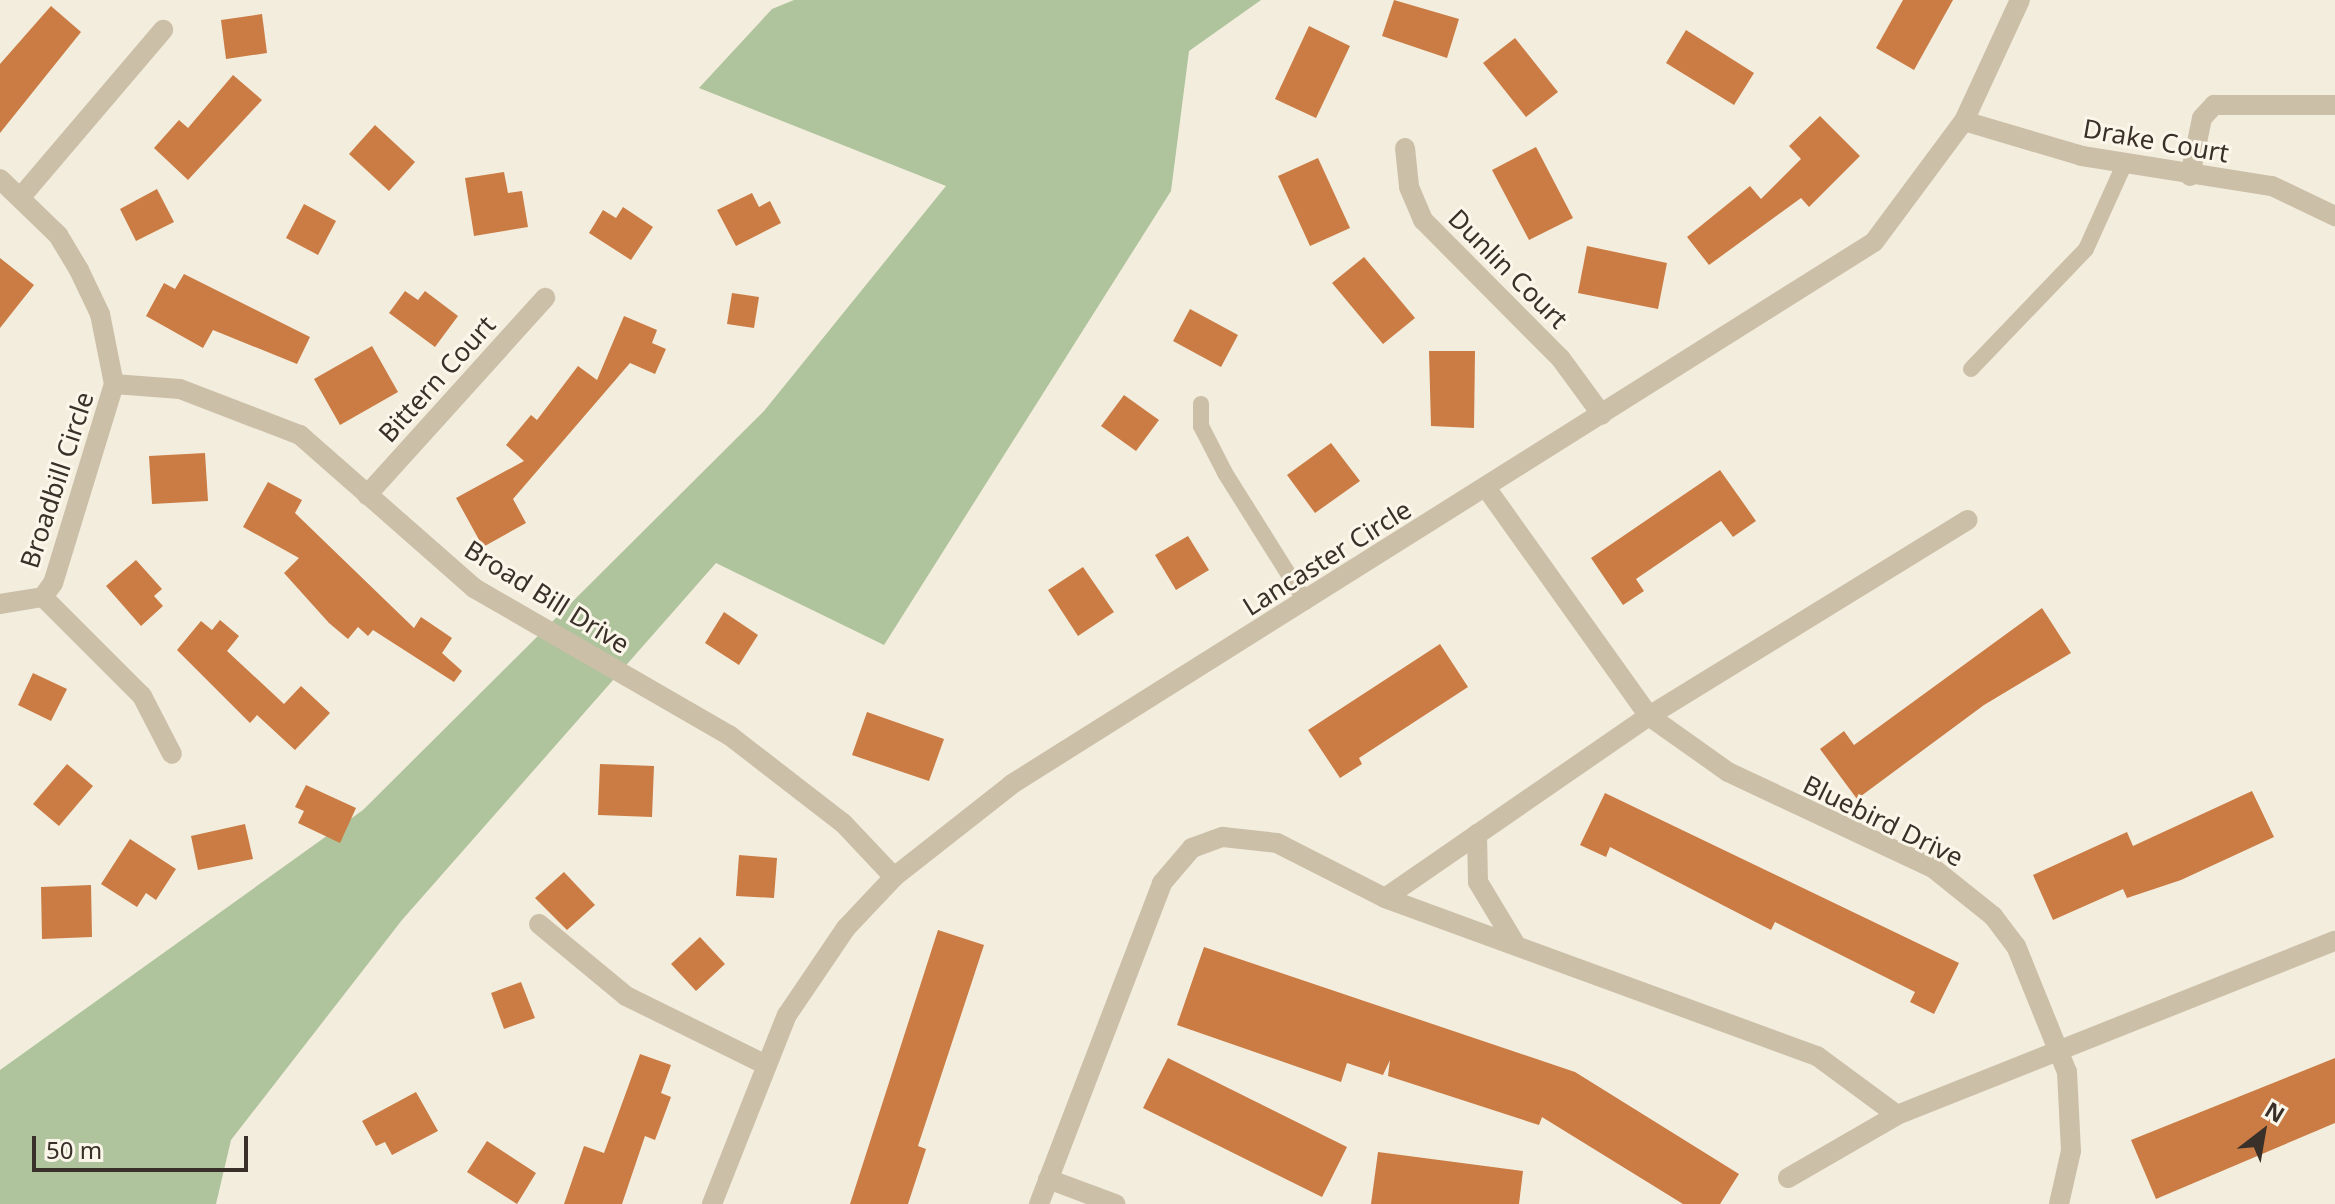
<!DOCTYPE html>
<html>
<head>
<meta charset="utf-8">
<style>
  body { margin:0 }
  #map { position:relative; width:2335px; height:1204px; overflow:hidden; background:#f3eddd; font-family:"Noto Sans",sans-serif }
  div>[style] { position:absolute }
  .green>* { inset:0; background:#afc39c }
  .building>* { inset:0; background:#ca7c44 }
  .service>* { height:16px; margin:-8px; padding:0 8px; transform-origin:8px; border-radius:8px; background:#ccbfa8 }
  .minor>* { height:20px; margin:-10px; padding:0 10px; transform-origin:10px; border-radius:10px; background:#ccbfa8 }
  span { translate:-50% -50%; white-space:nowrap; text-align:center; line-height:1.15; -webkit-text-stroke:6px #fbf6ea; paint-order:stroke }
  .street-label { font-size:26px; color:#393029 }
  .north { position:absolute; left:2223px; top:1092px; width:80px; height:80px; -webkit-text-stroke:6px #fbf6ea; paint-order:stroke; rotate:31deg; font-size:22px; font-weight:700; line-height:32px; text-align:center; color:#393029 }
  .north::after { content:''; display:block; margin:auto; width:28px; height:36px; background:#393029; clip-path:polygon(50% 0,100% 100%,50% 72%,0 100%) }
  .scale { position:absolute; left:32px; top:1136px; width:216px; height:36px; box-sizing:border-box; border:4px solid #393029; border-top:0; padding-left:10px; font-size:24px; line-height:28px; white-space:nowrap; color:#393029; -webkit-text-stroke:6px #fbf6ea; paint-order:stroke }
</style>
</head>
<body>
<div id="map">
  <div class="green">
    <i style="clip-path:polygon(794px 0,1261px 0,1189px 51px,1171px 191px,884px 645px,716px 563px,402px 920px,231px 1140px,216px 1204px,0 1204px,0 1070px,363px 810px,764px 411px,946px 186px,699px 88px,772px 9px)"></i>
  </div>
  <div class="building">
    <i style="clip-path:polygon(1394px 0,1459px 19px,1447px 58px,1382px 36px)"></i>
    <i style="clip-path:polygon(1903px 0,1953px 0,1914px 70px,1876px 48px)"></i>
    <i style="clip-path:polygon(51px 6px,81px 32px,0 133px,0 64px)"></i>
    <i style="clip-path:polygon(262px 14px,267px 53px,226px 59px,221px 20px)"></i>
    <i style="clip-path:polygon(1309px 26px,1350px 46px,1316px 118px,1275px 99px)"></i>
    <i style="clip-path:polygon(1686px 30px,1754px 73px,1734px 105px,1666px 63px)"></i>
    <i style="clip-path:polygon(1515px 38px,1558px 92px,1526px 117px,1483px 63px)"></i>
    <i style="clip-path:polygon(233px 75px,262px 100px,188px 180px,154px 148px,179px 120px,188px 128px)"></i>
    <i style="clip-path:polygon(1820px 116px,1860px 156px,1809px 207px,1801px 198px,1709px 265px,1687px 237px,1750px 186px,1761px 199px,1801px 159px,1789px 146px)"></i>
    <i style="clip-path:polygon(375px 125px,415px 162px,389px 191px,349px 154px)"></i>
    <i style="clip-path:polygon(1536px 147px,1573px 218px,1529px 240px,1492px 170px)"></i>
    <i style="clip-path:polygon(1318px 158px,1350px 228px,1310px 246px,1278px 176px)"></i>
    <i style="clip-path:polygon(504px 172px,508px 193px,522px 191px,528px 227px,474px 236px,465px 178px)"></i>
    <i style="clip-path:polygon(157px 189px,174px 222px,136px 241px,120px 209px)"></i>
    <i style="clip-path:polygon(752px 193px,759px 207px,770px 201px,781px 223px,736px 246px,717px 210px)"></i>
    <i style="clip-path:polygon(304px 204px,336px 221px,318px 255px,286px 238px)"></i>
    <i style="clip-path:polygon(623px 207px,653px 227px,631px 260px,589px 233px,603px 210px,616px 218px)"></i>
    <i style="clip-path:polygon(1587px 246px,1667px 263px,1658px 309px,1578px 293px)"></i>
    <i style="clip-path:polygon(1364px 257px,1415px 318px,1383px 344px,1332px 283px)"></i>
    <i style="clip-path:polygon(0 258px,34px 285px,0 328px)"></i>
    <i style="clip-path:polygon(184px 274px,310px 337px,297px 364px,213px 330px,203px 348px,146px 316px,164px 283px,175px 289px)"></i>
    <i style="clip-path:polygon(405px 291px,418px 300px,425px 291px,458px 316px,435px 347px,389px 313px)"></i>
    <i style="clip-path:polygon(732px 293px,759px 297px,754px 328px,727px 324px)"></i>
    <i style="clip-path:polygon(1190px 309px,1238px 335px,1221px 367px,1173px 341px)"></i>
    <i style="clip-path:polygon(624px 316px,657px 330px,652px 343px,666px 349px,655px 374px,630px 363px,513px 499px,526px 523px,483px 547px,456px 498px,524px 461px,506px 445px,531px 415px,537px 420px,578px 366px,597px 380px)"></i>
    <i style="clip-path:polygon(372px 346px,398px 392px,340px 425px,314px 379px)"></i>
    <i style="clip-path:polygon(1429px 351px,1475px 351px,1474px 428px,1431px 426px)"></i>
    <i style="clip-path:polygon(1124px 395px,1159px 420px,1136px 451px,1101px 426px)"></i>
    <i style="clip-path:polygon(1331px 443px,1360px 481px,1315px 513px,1287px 475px)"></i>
    <i style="clip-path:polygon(205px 453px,208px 501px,152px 504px,149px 456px)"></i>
    <i style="clip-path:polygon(1720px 470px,1756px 521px,1733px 537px,1721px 521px,1636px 579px,1644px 591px,1623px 605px,1591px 558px)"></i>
    <i style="clip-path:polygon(268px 482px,302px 500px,295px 513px,414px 628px,421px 617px,452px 638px,442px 653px,462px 671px,454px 682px,373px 630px,368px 636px,358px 627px,348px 639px,329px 623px,284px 573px,299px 558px,243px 527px)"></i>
    <i style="clip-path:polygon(1188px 536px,1209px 570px,1176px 590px,1155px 555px)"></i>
    <i style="clip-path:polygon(136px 560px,162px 589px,154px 596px,163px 606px,141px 626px,106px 586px)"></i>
    <i style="clip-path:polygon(1083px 567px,1114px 612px,1078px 636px,1048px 590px)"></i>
    <i style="clip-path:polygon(2042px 608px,2071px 653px,1984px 705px,1857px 799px,1820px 749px,1844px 731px,1854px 745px)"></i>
    <i style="clip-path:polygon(724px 612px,758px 635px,739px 665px,705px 643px)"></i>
    <i style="clip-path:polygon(220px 620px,239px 636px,227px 651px,284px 704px,301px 686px,330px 713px,295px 750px,257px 715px,250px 723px,177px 650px,201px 621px,212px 630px)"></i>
    <i style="clip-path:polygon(1440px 644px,1468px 687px,1359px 758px,1362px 764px,1340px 778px,1308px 730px)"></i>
    <i style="clip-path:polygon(33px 673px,67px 689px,51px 721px,18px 705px)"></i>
    <i style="clip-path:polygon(867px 712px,944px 739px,929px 781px,852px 755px)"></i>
    <i style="clip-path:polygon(67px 764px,93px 786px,59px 826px,33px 804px)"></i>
    <i style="clip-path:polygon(600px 764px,654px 766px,652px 817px,598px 815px)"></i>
    <i style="clip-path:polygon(306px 785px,356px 808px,340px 843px,298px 823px,304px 811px,295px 807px)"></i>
    <i style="clip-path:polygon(2252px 791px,2274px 837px,2181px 880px,2127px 898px,2123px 889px,2053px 920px,2033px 875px,2127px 832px,2133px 846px)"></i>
    <i style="clip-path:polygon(1605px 793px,1959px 963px,1934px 1014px,1910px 1002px,1915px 992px,1775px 922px,1771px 930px,1610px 847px,1606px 857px,1580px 845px)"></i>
    <i style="clip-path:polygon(245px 824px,253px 859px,198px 870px,191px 836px)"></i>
    <i style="clip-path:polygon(130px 839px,176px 869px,156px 900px,146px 893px,137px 907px,101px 884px)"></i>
    <i style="clip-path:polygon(739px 855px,777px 858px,774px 898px,736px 896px)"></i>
    <i style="clip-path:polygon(564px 872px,595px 905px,567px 930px,535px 898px)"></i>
    <i style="clip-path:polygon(91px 885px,92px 937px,42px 939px,41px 887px)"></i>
    <i style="clip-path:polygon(938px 930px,984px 945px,918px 1146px,926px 1149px,908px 1204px,850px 1204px)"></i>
    <i style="clip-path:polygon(700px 937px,725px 964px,696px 991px,671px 964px)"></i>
    <i style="clip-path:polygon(1204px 947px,1575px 1072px,1739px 1174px,1720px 1204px,1683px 1204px,1542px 1117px,1539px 1125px,1388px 1076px,1390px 1060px,1383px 1075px,1347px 1063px,1341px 1082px,1177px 1025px)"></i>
    <i style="clip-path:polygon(521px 982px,535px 1018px,504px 1029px,491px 993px)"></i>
    <i style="clip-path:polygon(640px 1054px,671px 1065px,661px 1093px,671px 1097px,655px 1140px,645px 1136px,622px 1204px,564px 1204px,584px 1146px,604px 1153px)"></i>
    <i style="clip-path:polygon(1168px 1058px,1347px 1147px,1322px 1197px,1143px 1108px)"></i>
    <i style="clip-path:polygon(2335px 1058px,2335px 1123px,2156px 1199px,2131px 1140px)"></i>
    <i style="clip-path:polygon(416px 1092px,438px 1131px,392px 1155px,385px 1142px,376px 1146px,362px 1121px)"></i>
    <i style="clip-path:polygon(487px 1141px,536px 1173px,517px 1204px,467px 1172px)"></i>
    <i style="clip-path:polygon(1378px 1152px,1523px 1171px,1519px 1204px,1371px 1204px)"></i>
  </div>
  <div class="service">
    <i style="left:1971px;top:369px;width:166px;rotate:-46.2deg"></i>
    <i style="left:2086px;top:249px;width:92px;rotate:-65.7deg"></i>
    <i style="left:1201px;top:404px;width:22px;rotate:90deg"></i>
    <i style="left:1201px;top:426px;width:53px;rotate:62.9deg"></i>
    <i style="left:1225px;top:473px;width:152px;rotate:57.9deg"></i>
  </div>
  <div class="minor">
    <i style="left:1964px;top:121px;width:123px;rotate:16.5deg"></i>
    <i style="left:2082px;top:156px;width:192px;rotate:9deg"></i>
    <i style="left:2272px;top:186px;width:70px;rotate:25.5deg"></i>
    <i style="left:1405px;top:148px;width:39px;rotate:84deg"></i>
    <i style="left:1409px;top:187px;width:36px;rotate:67deg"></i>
    <i style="left:1423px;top:220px;width:196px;rotate:45.2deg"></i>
    <i style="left:1561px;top:359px;width:69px;rotate:53.8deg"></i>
    <i style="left:2190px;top:176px;width:59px;rotate:-78.3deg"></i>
    <i style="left:2202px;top:118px;width:18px;rotate:-47deg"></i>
    <i style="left:2214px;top:105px;width:121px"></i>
    <i style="left:0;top:179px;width:81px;rotate:44deg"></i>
    <i style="left:58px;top:235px;width:41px;rotate:59deg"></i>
    <i style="left:79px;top:270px;width:49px;rotate:64.5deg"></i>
    <i style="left:100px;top:314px;width:71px;rotate:78.7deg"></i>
    <i style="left:114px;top:384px;width:208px;rotate:107deg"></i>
    <i style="left:53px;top:583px;width:17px;rotate:126deg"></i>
    <i style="left:43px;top:597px;width:44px;rotate:170.8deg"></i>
    <i style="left:20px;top:198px;width:221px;rotate:-49.6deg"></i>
    <i style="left:114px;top:384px;width:66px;rotate:4.3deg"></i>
    <i style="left:180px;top:389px;width:129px;rotate:21deg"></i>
    <i style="left:300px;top:435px;width:232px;rotate:41.3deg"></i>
    <i style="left:474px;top:588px;width:294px;rotate:30deg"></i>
    <i style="left:729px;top:735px;width:144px;rotate:37.7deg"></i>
    <i style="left:843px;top:823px;width:74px;rotate:46.6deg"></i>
    <i style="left:1487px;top:489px;width:279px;rotate:54.5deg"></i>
    <i style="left:1649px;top:716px;width:97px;rotate:35.3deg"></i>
    <i style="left:1728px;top:772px;width:226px;rotate:25.1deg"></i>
    <i style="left:1933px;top:868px;width:77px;rotate:38.7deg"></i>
    <i style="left:1993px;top:916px;width:38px;rotate:53deg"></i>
    <i style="left:2016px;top:946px;width:136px;rotate:68deg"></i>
    <i style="left:2067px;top:1072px;width:79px;rotate:87.1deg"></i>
    <i style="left:2071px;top:1151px;width:54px;rotate:102.8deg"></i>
    <i style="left:367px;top:495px;width:266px;rotate:-47.9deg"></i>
    <i style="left:43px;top:597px;width:140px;rotate:45deg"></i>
    <i style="left:142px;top:696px;width:65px;rotate:62.7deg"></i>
    <i style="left:1477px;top:834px;width:48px;rotate:88.8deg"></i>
    <i style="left:1478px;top:882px;width:70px;rotate:59deg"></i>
    <i style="left:1385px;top:898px;width:460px;rotate:20.1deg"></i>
    <i style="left:1817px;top:1056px;width:99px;rotate:36.4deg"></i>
    <i style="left:539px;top:924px;width:113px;rotate:39.6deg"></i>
    <i style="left:626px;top:996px;width:154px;rotate:26.2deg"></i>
    <i style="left:1788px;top:1178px;width:126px;rotate:-30deg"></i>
    <i style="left:1897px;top:1115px;width:471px;rotate:-21.7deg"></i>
    <i style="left:1048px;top:1179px;width:72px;rotate:20.5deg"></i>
    <i style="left:712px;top:1204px;width:203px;rotate:-68.4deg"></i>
    <i style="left:787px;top:1015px;width:105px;rotate:-55.9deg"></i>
    <i style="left:846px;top:928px;width:70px;rotate:-46.7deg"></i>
    <i style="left:894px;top:877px;width:150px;rotate:-38.2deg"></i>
    <i style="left:1012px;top:784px;width:1018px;rotate:-32.16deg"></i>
    <i style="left:1874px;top:242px;width:151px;rotate:-53.4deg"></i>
    <i style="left:1964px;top:121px;width:133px;rotate:-65.2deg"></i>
    <i style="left:1039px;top:1204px;width:344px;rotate:-69deg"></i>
    <i style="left:1162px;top:883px;width:46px;rotate:-49.4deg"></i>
    <i style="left:1192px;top:848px;width:33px;rotate:-20deg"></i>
    <i style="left:1223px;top:837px;width:54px;rotate:6.3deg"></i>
    <i style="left:1277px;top:843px;width:121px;rotate:27deg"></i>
    <i style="left:1385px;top:898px;width:321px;rotate:-34.6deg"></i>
    <i style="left:1649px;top:716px;width:374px;rotate:-31.6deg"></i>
  </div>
  <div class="street-label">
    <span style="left:2156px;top:141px;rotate:10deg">Drake Court</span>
    <span style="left:1508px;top:269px;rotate:45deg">Dunlin Court</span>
    <span style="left:437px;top:379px;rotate:-48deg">Bittern Court</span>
    <span style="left:57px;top:480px;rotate:-72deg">Broadbill Circle</span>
    <span style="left:1327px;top:558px;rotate:-32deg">Lancaster Circle</span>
    <span style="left:547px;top:597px;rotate:32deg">Broad Bill Drive</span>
    <span style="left:1883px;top:821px;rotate:26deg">Bluebird Drive</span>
  </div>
  <div class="north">N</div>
  <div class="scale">50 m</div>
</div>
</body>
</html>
